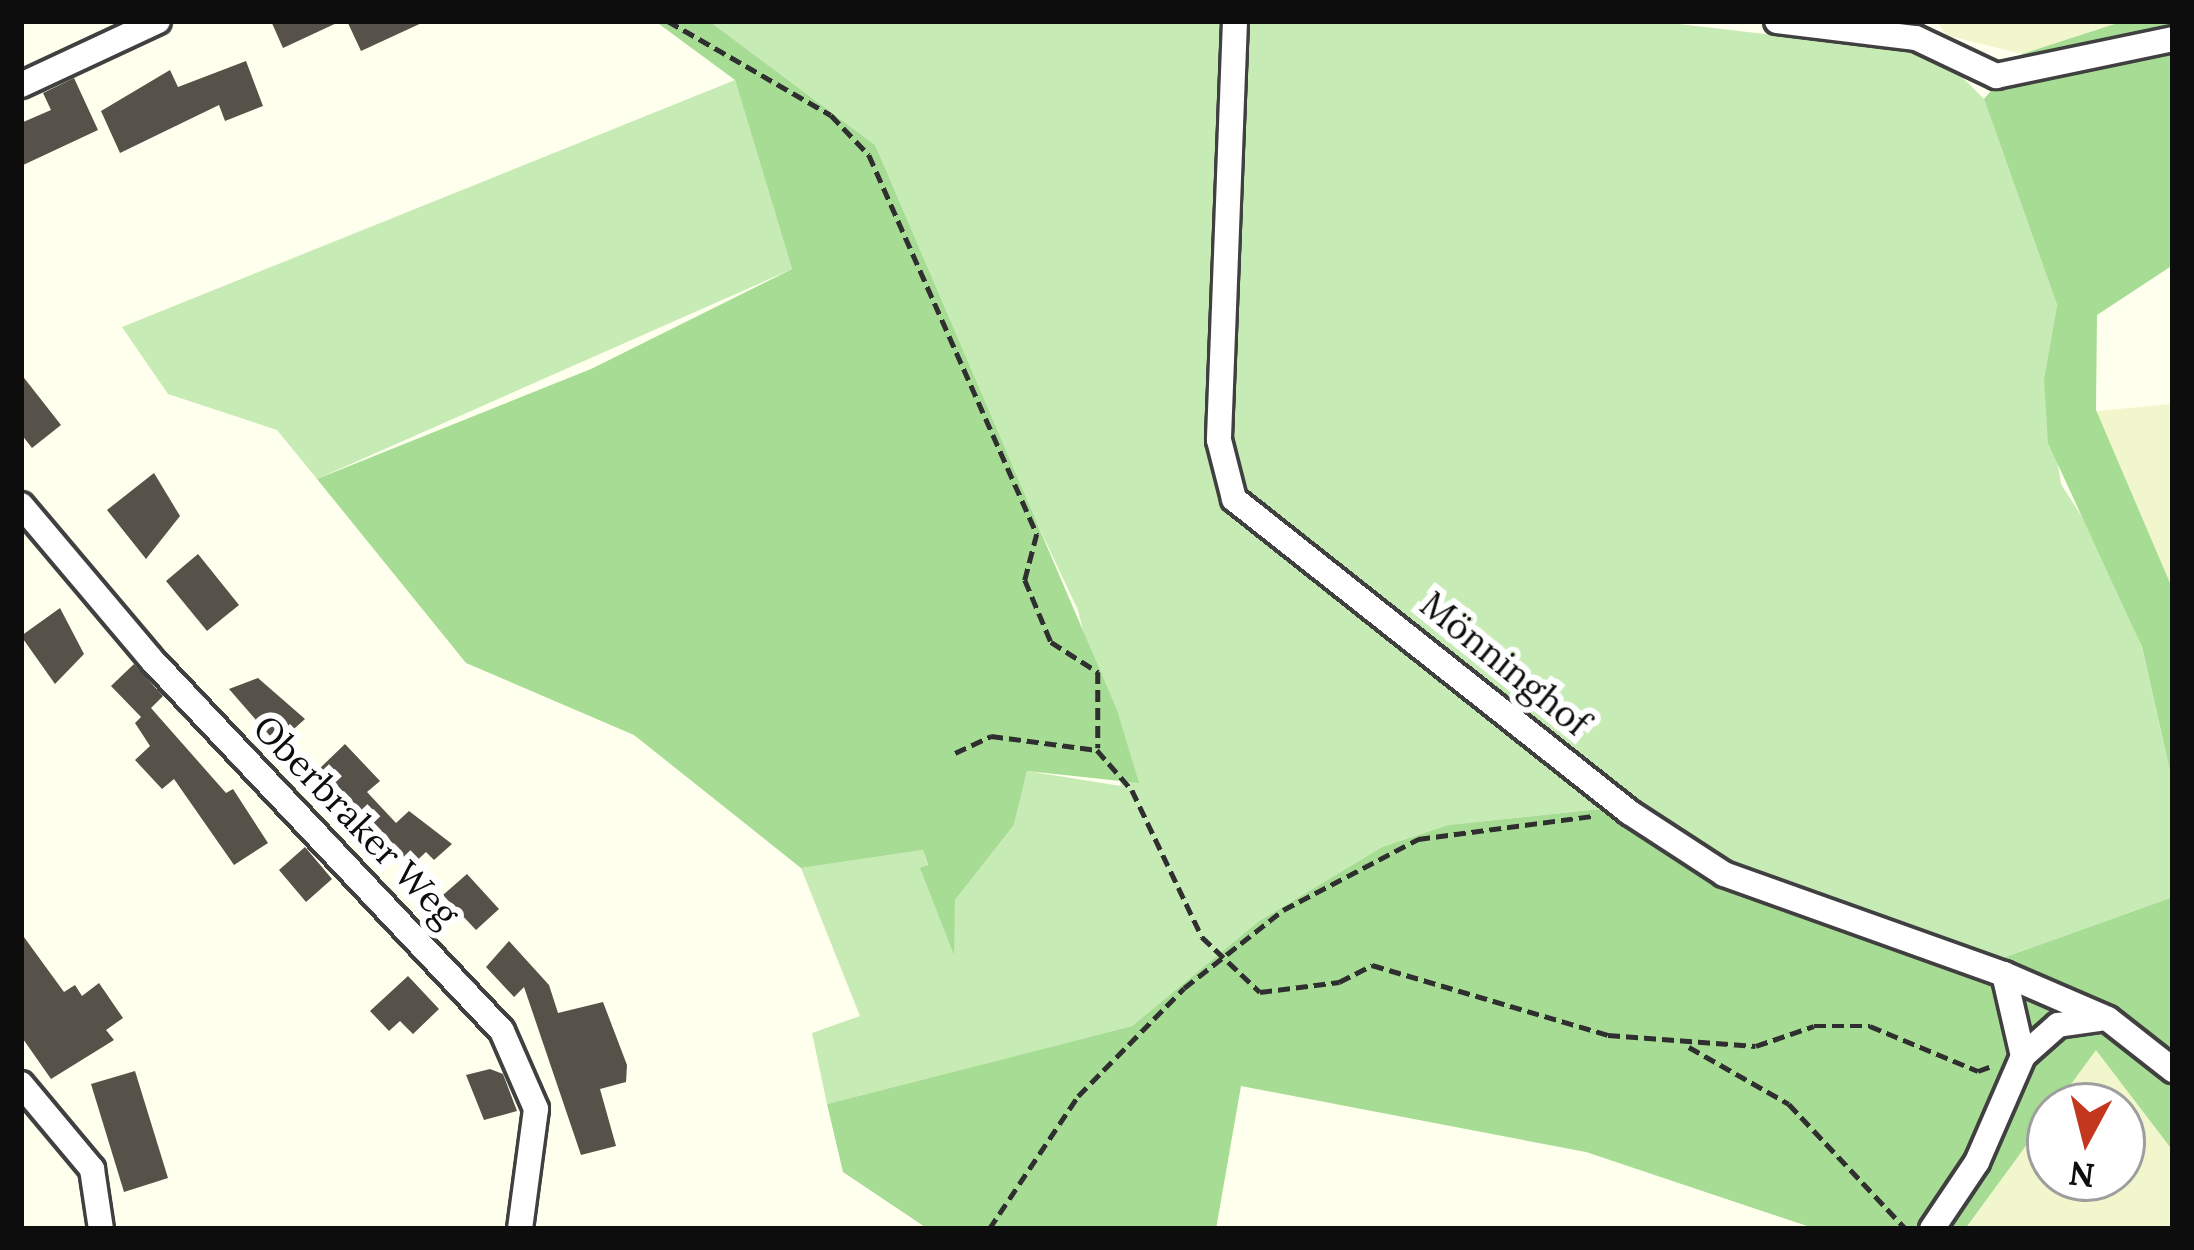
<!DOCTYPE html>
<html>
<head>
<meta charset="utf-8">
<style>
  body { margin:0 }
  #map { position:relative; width:2194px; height:1250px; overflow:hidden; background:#ffffed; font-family:Lora,serif }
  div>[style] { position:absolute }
  .farmland>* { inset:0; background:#f2f6cc }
  .green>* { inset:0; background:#c7ebb5 }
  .forest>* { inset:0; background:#a7dc94 }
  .building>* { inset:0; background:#565149 }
  .path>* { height:4.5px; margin-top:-2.25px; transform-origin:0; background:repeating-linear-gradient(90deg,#2f2f2f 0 12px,transparent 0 18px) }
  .roads { filter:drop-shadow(3px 0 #404040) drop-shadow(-3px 0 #404040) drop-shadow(0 3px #404040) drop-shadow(0 -3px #404040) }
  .minor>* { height:24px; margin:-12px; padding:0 12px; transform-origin:12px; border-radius:12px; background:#fff }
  span { translate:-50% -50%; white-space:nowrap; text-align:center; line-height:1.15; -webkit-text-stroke:12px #fff; paint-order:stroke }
  .street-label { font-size:36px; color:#0d0d0d }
  .frame { position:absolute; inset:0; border:24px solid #0d0d0d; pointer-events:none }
  .north { position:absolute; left:2026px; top:1082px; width:120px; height:120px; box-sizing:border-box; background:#fff; border:3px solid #9e9e9e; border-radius:50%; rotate:187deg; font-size:33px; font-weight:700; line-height:48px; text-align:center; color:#0d0d0d }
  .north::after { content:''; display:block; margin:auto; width:42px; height:54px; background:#c3371f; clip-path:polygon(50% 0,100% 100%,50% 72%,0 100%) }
</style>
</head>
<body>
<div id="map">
  <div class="farmland">
    <i style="clip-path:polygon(1937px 21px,2124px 21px,2022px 54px,1946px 35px)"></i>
    <i style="clip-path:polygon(2173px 404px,2173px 590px,2096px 411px)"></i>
    <i style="clip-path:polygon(2096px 1049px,2173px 1151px,2173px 1229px,1965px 1229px,2050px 1112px,2050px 1178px,2122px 1178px,2122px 1106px,2055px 1106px)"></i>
  </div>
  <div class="green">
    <i style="clip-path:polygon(709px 21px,1653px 21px,1939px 54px,1984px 99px,2057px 305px,2044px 379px,2061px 484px,2107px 556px,2142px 648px,2173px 784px,2173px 897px,1997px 960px,1703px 856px,1629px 806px,1448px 825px,1382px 847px,1259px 921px,1132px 1026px,827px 1104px,812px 1033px,860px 1016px,801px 868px,923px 850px,953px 952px,955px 900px,1014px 825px,1027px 771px,1121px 786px,1078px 610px,967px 375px,875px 145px)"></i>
    <i style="clip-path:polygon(735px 80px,792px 269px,317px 479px,277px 430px,168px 394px,122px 327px)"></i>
  </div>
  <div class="forest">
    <i style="clip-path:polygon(655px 21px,709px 21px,875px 145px,1117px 710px,1139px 783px,1027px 771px,1014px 825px,955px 900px,954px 955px,920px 868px,928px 865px,923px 850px,801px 868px,634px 735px,466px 663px,317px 479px,591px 369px,792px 269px,735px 80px)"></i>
    <i style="clip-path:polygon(2124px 21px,2173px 21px,2173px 265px,2097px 315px,2096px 410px,2173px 590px,2173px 784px,2142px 647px,2048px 443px,2044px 379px,2057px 305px,1984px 99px,2022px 54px)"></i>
    <i style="clip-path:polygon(1629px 806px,1703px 856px,1997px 960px,2173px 897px,2173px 1151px,2096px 1050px,1965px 1229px,1816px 1229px,1586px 1152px,1241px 1086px,1216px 1229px,928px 1229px,843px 1172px,827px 1104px,1132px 1026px,1259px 921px,1382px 847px,1448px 825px)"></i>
  </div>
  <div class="building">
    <i style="clip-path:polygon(271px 21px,341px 21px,283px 48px)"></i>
    <i style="clip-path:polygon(347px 21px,426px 21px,361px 51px)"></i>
    <i style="clip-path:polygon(246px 61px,263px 106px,225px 121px,219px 105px,120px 153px,101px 111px,170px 70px,178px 87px)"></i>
    <i style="clip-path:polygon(74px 78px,98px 130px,21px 166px,21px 123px,51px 110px,43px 93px)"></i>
    <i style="clip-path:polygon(21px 374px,61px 425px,32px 448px,21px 434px)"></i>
    <i style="clip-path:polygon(154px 473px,180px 516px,146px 559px,107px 510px)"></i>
    <i style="clip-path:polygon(198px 554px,239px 605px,207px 631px,166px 581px)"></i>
    <i style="clip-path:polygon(60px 608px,84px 654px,55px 684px,21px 636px)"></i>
    <i style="clip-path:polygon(134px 664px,163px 696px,151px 708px,226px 793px,233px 789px,268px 843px,234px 865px,174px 779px,162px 789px,135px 760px,150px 746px,135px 723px,141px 717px,111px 686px)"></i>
    <i style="clip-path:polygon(258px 678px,305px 719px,277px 744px,229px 689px)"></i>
    <i style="clip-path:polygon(345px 744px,380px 781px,367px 792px,396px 823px,409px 811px,452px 844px,434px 860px,426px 852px,410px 867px,318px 770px)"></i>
    <i style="clip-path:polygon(305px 847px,332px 879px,306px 902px,279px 870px)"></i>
    <i style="clip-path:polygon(467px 874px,499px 909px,476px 930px,443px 895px)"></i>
    <i style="clip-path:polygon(21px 933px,64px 992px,75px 985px,82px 996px,99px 983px,123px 1018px,106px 1030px,114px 1040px,51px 1079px,21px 1036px)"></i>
    <i style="clip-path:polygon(509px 941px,549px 985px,558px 1013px,603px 1002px,627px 1065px,626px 1082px,600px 1089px,616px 1146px,581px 1155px,524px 987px,514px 997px,486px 967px)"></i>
    <i style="clip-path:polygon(408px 976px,439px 1009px,413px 1034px,400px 1021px,389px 1031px,370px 1011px)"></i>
    <i style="clip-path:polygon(490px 1069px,503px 1074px,517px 1111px,484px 1120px,466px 1075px)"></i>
    <i style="clip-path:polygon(135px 1071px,168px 1178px,124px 1192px,91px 1084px)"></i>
  </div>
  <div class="path">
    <i style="left:668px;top:21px;width:188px;rotate:30deg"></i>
    <i style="left:831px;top:115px;width:55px;rotate:46.5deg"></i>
    <i style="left:869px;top:155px;width:415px;rotate:66.1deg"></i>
    <i style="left:1037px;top:534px;width:48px;rotate:104.6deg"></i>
    <i style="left:1025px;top:580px;width:67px;rotate:67.2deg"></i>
    <i style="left:1051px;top:642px;width:56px;rotate:32.6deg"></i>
    <i style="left:1098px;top:672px;width:76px;rotate:90deg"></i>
    <i style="left:955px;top:753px;width:40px;rotate:-25deg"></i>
    <i style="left:991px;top:736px;width:107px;rotate:7.5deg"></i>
    <i style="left:1097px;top:750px;width:53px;rotate:48.8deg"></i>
    <i style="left:1132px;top:790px;width:163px;rotate:64.5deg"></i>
    <i style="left:1202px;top:937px;width:80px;rotate:43.5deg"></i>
    <i style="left:1260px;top:992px;width:80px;rotate:-7.2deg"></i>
    <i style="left:1339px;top:982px;width:37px;rotate:-27deg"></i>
    <i style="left:1372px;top:965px;width:246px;rotate:16.5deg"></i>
    <i style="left:1608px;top:1035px;width:148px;rotate:4.3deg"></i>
    <i style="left:1756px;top:1046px;width:61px;rotate:-19deg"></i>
    <i style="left:1814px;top:1026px;width:56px"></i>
    <i style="left:1870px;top:1026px;width:117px;rotate:22.6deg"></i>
    <i style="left:1978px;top:1071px;width:12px;rotate:-20deg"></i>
    <i style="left:1689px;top:1047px;width:115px;rotate:29.7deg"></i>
    <i style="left:1789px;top:1104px;width:171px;rotate:46.9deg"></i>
    <i style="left:989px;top:1229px;width:160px;rotate:-56.2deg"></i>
    <i style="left:1078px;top:1096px;width:151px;rotate:-45.5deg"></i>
    <i style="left:1184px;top:988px;width:126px;rotate:-38.2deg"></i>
    <i style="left:1283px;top:910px;width:153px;rotate:-27.7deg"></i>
    <i style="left:1418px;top:839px;width:177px;rotate:-7.5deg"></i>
  </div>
  <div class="roads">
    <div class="minor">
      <i style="left:1235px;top:21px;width:419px;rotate:92.2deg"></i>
      <i style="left:1219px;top:440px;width:61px;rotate:75.7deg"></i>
      <i style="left:1234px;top:499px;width:504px;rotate:38.39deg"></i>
      <i style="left:1629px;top:812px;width:113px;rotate:33.1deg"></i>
      <i style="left:1724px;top:874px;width:297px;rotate:19.7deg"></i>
      <i style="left:2004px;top:974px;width:113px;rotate:23.4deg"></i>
      <i style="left:2108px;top:1019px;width:83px;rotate:38.1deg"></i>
      <i style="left:1777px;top:21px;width:140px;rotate:7deg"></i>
      <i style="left:1916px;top:38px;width:89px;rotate:25.4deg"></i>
      <i style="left:1996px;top:76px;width:181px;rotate:-11.8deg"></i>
      <i style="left:21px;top:85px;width:151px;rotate:-25deg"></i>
      <i style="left:21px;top:505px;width:202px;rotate:49.8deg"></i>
      <i style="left:151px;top:659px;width:511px;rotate:46.66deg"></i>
      <i style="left:502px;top:1031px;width:85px;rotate:66.4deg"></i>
      <i style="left:536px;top:1109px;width:121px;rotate:97.6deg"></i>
      <i style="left:2004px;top:974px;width:84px;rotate:77deg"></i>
      <i style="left:21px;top:1084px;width:111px;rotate:50.1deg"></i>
      <i style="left:92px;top:1169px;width:61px;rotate:81.5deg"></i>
      <i style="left:1932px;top:1229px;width:81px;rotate:-56.1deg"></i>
      <i style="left:1977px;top:1162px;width:116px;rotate:-66.5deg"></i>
      <i style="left:2023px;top:1056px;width:47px;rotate:-41.5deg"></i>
      <i style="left:2058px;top:1025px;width:41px;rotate:-8.3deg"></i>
    </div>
  </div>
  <div class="street-label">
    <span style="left:1505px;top:664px;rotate:39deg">Mönninghof</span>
    <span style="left:356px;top:821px;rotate:46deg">Oberbraker Weg</span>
  </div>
  <div class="frame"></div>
  <div class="north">N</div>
</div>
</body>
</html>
